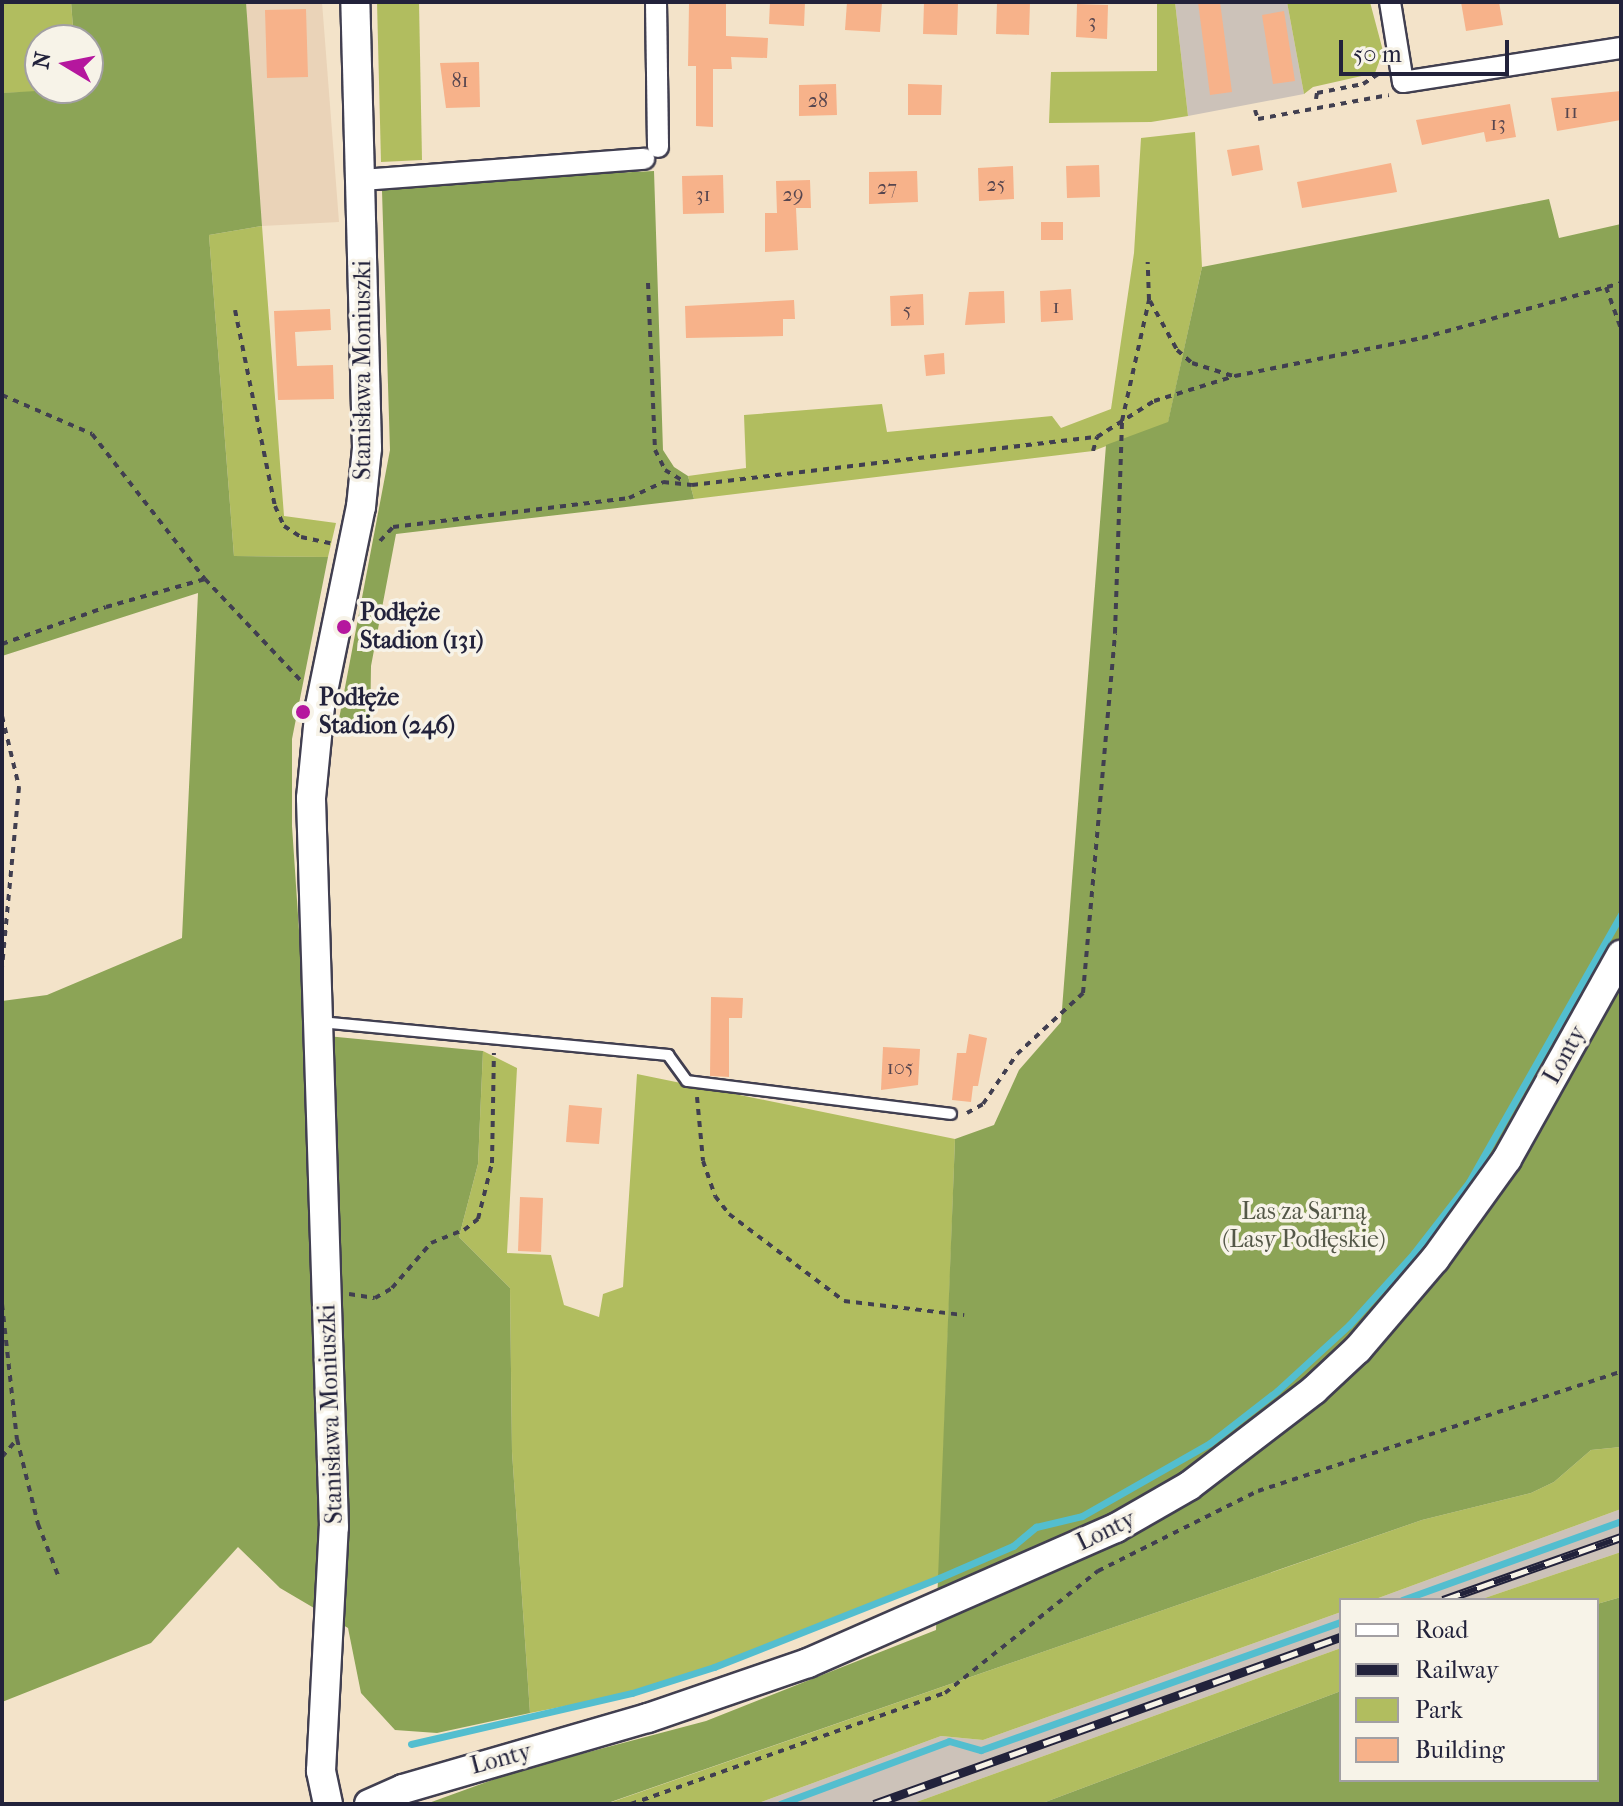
<!DOCTYPE html>
<html>
<head>
<meta charset="utf-8">
<style>
  body { margin:0 }
  #map { position:relative; width:1623px; height:1806px; overflow:hidden; background:#f3e3c9; font-family:"IM FELL French Canon",serif }
  div>[style] { position:absolute }
  .built>* { inset:0; background:#ead3b8 }
  .industrial>* { inset:0; background:#ccc2b9 }
  .green>* { inset:0; background:#b1bd5f }
  .forest>* { inset:0; background:#8ca456 }
  .stream>* { height:7px; margin:-3.5px; padding:0 3.5px; transform-origin:3.5px; border-radius:3.5px; background:#53becf }
  .building>* { inset:0; background:#f7b28a }
  .path>* { height:4px; margin-top:-2px; transform-origin:0; background:repeating-linear-gradient(90deg,#413f50 0 6px,transparent 0 12px) }
  .roads { filter:drop-shadow(2px 0 #413f50) drop-shadow(-2px 0 #413f50) drop-shadow(0 2px #413f50) drop-shadow(0 -2px #413f50) }
  .lane>* { height:10px; margin:-5px; padding:0 5px; transform-origin:5px; border-radius:5px; background:#fff }
  .street>* { height:20px; margin:-10px; padding:0 10px; transform-origin:10px; border-radius:10px; background:#fff }
  .secondary>* { height:28px; margin:-14px; padding:0 14px; transform-origin:14px; border-radius:14px; background:#fff }
  .rail>* { height:9px; margin-top:-4.5px; transform-origin:0; background:repeating-linear-gradient(90deg,#f7f3e8 0 18px,#22223b 0 36px); box-sizing:border-box; border-block:2px solid #22223b }
  .dots>* { width:22px; height:22px; translate:-50% -50%; box-sizing:border-box; border:4px solid #f7f3e8; border-radius:50% }
  span { translate:-50% -50%; white-space:nowrap; text-align:center; line-height:1.15; -webkit-text-stroke:7px #f7f3e8; paint-order:stroke }
  .number-label { font-size:20px; color:#57464f }
  .number-label span { -webkit-text-stroke-width:0 }
  .street-label { font-size:24px; color:#22223b }
  .poi-label { font-size:24px; color:#22223b; font-weight:700 }
  .left { translate:0 -50%; text-align:left }
  .park-label { font-size:24px; color:#545848 }
  .frame { position:absolute; inset:0; border:4px solid #22223b; pointer-events:none }
  .legend { position:absolute; left:1339px; top:1598px; width:260px; height:184px; box-sizing:border-box; background:#f7f3e8; border:2px solid #a29fa3; margin:0; padding:10px 14px; list-style:none; font-size:24px; color:#22223b }
  .legend li { display:flex; align-items:center; gap:16px; height:40px }
  .legend b { width:40px; border:2px solid #a29fa3 }
  .north { position:absolute; left:24px; top:24px; width:80px; height:80px; box-sizing:border-box; background:#f7f3e8; border:2px solid #a29fa3; border-radius:50%; rotate:280deg; font-size:22px; font-weight:700; line-height:32px; text-align:center; color:#22223b }
  .north::after { content:''; display:block; margin:auto; width:28px; height:36px; background:#b5179e; clip-path:polygon(50% 0,100% 100%,50% 72%,0 100%) }
  .scale { position:absolute; left:1339px; top:40px; width:170px; height:36px; box-sizing:border-box; border:4px solid #22223b; border-top:0; padding-left:10px; font-size:24px; line-height:28px; white-space:nowrap; color:#22223b; -webkit-text-stroke:6px #f7f3e8; paint-order:stroke }
</style>
</head>
<body>
<div id="map">
  <div class="built">
    <i style="clip-path:polygon(246px 2px,322px 2px,339px 222px,262px 226px)"></i>
  </div>
  <div class="industrial">
    <i style="clip-path:polygon(1175px 2px,1287px 2px,1304px 94px,1188px 116px)"></i>
    <i style="clip-path:polygon(1621px 1509px,1621px 1552px,1479px 1600px,1373px 1600px)"></i>
    <i style="clip-path:polygon(1341px 1612px,1341px 1648px,911px 1804px,756px 1804px,941px 1736px,983px 1740px)"></i>
  </div>
  <div class="green">
    <i style="clip-path:polygon(2px 2px,71px 2px,74px 40px,40px 40px,40px 88px,78px 91px,2px 93px)"></i>
    <i style="clip-path:polygon(377px 2px,419px 2px,422px 160px,381px 162px)"></i>
    <i style="clip-path:polygon(1157px 2px,1175px 2px,1188px 116px,1151px 122px,1049px 123px,1051px 72px,1157px 71px)"></i>
    <i style="clip-path:polygon(1287px 2px,1370px 2px,1383px 51px,1375px 73px,1313px 87px,1304px 94px)"></i>
    <i style="clip-path:polygon(1195px 132px,1202px 267px,1168px 423px,1093px 451px,694px 499px,688px 476px,746px 468px,744px 415px,882px 404px,887px 432px,1052px 416px,1061px 428px,1111px 409px,1134px 253px,1141px 138px)"></i>
    <i style="clip-path:polygon(262px 226px,284px 516px,336px 523px,328px 557px,234px 556px,209px 235px)"></i>
    <i style="clip-path:polygon(483px 1051px,517px 1068px,507px 1253px,551px 1255px,564px 1305px,599px 1317px,603px 1294px,623px 1287px,637px 1074px,955px 1139px,939px 1578px,714px 1667px,632px 1693px,530px 1713px,512px 1452px,510px 1288px,459px 1237px,478px 1164px)"></i>
    <i style="clip-path:polygon(1621px 1447px,1621px 1509px,1373px 1600px,1341px 1600px,1341px 1612px,983px 1740px,941px 1736px,756px 1804px,606px 1804px,1422px 1520px,1531px 1493px,1554px 1482px,1591px 1450px)"></i>
    <i style="clip-path:polygon(1621px 1552px,1621px 1597px,1597px 1604px,1597px 1600px,1479px 1600px)"></i>
    <i style="clip-path:polygon(1341px 1648px,1341px 1691px,1040px 1804px,911px 1804px)"></i>
  </div>
  <div class="forest">
    <i style="clip-path:polygon(71px 2px,246px 2px,262px 226px,209px 235px,234px 556px,328px 557px,292px 739px,292px 826px,306px 1034px,483px 1051px,478px 1164px,459px 1237px,510px 1288px,512px 1452px,530px 1713px,437px 1733px,395px 1730px,361px 1693px,348px 1628px,280px 1588px,238px 1547px,151px 1643px,2px 1702px,2px 1001px,47px 995px,182px 938px,198px 593px,2px 656px,2px 93px,88px 88px,88px 40px,74px 40px)"></i>
    <i style="clip-path:polygon(654px 171px,663px 450px,674px 467px,688px 476px,694px 499px,396px 534px,371px 666px,370px 733px,339px 719px,390px 450px,382px 191px,387px 184px)"></i>
    <i style="clip-path:polygon(1549px 199px,1559px 238px,1621px 224px,1621px 1447px,1591px 1450px,1554px 1482px,1531px 1493px,1422px 1520px,605px 1804px,426px 1804px,517px 1771px,706px 1721px,936px 1630px,955px 1139px,994px 1125px,1019px 1070px,1061px 1022px,1106px 445px,1168px 422px,1202px 267px)"></i>
    <i style="clip-path:polygon(1621px 1597px,1621px 1804px,1040px 1804px,1341px 1691px,1341px 1780px,1597px 1780px,1597px 1604px)"></i>
  </div>
  <div class="stream">
    <i style="left:1402px;top:1600px;width:233px;rotate:-19.8deg"></i>
    <i style="left:411px;top:1744px;width:227px;rotate:-13deg"></i>
    <i style="left:632px;top:1693px;width:86px;rotate:-17.6deg"></i>
    <i style="left:714px;top:1667px;width:242px;rotate:-21.6deg"></i>
    <i style="left:939px;top:1578px;width:81px;rotate:-23.4deg"></i>
    <i style="left:1013px;top:1546px;width:30px;rotate:-40deg"></i>
    <i style="left:1036px;top:1527px;width:47px;rotate:-13.4deg"></i>
    <i style="left:1082px;top:1516px;width:147px;rotate:-29.7deg"></i>
    <i style="left:1210px;top:1443px;width:85px;rotate:-37.8deg"></i>
    <i style="left:1277px;top:1391px;width:98px;rotate:-42.5deg"></i>
    <i style="left:1349px;top:1325px;width:97px;rotate:-47.9deg"></i>
    <i style="left:1414px;top:1253px;width:90px;rotate:-52.2deg"></i>
    <i style="left:1469px;top:1182px;width:308px;rotate:-60.4deg"></i>
    <i style="left:780px;top:1804px;width:180px;rotate:-20.4deg"></i>
    <i style="left:949px;top:1741px;width:33px;rotate:16deg"></i>
    <i style="left:981px;top:1750px;width:382px;rotate:-19.6deg"></i>
  </div>
  <div class="building">
    <i style="clip-path:polygon(726px 2px,726px 36px,768px 38px,767px 58px,731px 57px,732px 69px,713px 69px,713px 127px,696px 126px,696px 66px,688px 66px,689px 3px)"></i>
    <i style="clip-path:polygon(770px 2px,805px 2px,804px 26px,769px 24px)"></i>
    <i style="clip-path:polygon(847px 2px,882px 2px,880px 32px,845px 30px)"></i>
    <i style="clip-path:polygon(924px 2px,958px 2px,957px 35px,923px 34px)"></i>
    <i style="clip-path:polygon(997px 2px,1030px 2px,1029px 35px,996px 34px)"></i>
    <i style="clip-path:polygon(1198px 2px,1220px 2px,1232px 92px,1210px 95px)"></i>
    <i style="clip-path:polygon(1461px 2px,1499px 2px,1503px 25px,1466px 31px)"></i>
    <i style="clip-path:polygon(1077px 4px,1108px 5px,1107px 39px,1076px 37px)"></i>
    <i style="clip-path:polygon(306px 9px,308px 77px,267px 78px,265px 10px)"></i>
    <i style="clip-path:polygon(1284px 11px,1295px 81px,1273px 84px,1262px 15px)"></i>
    <i style="clip-path:polygon(479px 62px,480px 107px,446px 108px,440px 63px)"></i>
    <i style="clip-path:polygon(836px 84px,837px 115px,799px 116px,799px 85px)"></i>
    <i style="clip-path:polygon(908px 84px,942px 85px,941px 115px,908px 115px)"></i>
    <i style="clip-path:polygon(1621px 91px,1621px 120px,1557px 131px,1551px 98px)"></i>
    <i style="clip-path:polygon(1510px 104px,1516px 137px,1486px 142px,1484px 132px,1422px 145px,1416px 120px)"></i>
    <i style="clip-path:polygon(1259px 145px,1263px 170px,1232px 176px,1227px 150px)"></i>
    <i style="clip-path:polygon(1391px 163px,1397px 192px,1302px 208px,1297px 182px)"></i>
    <i style="clip-path:polygon(1099px 165px,1100px 197px,1067px 198px,1066px 166px)"></i>
    <i style="clip-path:polygon(1013px 166px,1014px 199px,979px 201px,978px 168px)"></i>
    <i style="clip-path:polygon(917px 171px,918px 202px,869px 204px,869px 172px)"></i>
    <i style="clip-path:polygon(723px 175px,724px 213px,683px 214px,682px 176px)"></i>
    <i style="clip-path:polygon(810px 180px,811px 208px,796px 208px,798px 250px,765px 252px,765px 213px,777px 213px,776px 181px)"></i>
    <i style="clip-path:polygon(1041px 222px,1063px 222px,1063px 240px,1041px 240px)"></i>
    <i style="clip-path:polygon(1071px 289px,1073px 320px,1041px 322px,1040px 291px)"></i>
    <i style="clip-path:polygon(1004px 291px,1005px 323px,965px 325px,969px 292px)"></i>
    <i style="clip-path:polygon(923px 294px,924px 325px,891px 326px,890px 296px)"></i>
    <i style="clip-path:polygon(794px 300px,795px 319px,783px 319px,783px 336px,686px 338px,685px 306px)"></i>
    <i style="clip-path:polygon(330px 309px,331px 330px,295px 332px,297px 366px,333px 365px,334px 399px,278px 400px,274px 311px)"></i>
    <i style="clip-path:polygon(944px 353px,945px 374px,926px 376px,924px 355px)"></i>
    <i style="clip-path:polygon(711px 997px,743px 998px,742px 1018px,729px 1018px,729px 1077px,710px 1076px)"></i>
    <i style="clip-path:polygon(969px 1034px,987px 1038px,978px 1086px,973px 1086px,971px 1102px,952px 1100px,957px 1053px,966px 1053px)"></i>
    <i style="clip-path:polygon(883px 1047px,920px 1049px,918px 1085px,881px 1090px)"></i>
    <i style="clip-path:polygon(569px 1105px,602px 1108px,599px 1144px,566px 1142px)"></i>
    <i style="clip-path:polygon(520px 1197px,543px 1198px,541px 1252px,518px 1251px)"></i>
  </div>
  <div class="path">
    <i style="left:1316px;top:99px;width:6px;rotate:-81deg"></i>
    <i style="left:1317px;top:93px;width:47px;rotate:-11.1deg"></i>
    <i style="left:1363px;top:84px;width:20px;rotate:-33deg"></i>
    <i style="left:1255px;top:110px;width:9px;rotate:72deg"></i>
    <i style="left:1258px;top:119px;width:133px;rotate:-10.4deg"></i>
    <i style="left:648px;top:283px;width:167px;rotate:87.6deg"></i>
    <i style="left:655px;top:450px;width:22px;rotate:63deg"></i>
    <i style="left:665px;top:470px;width:23px;rotate:31deg"></i>
    <i style="left:1606px;top:287px;width:45px;rotate:70.3deg"></i>
    <i style="left:1150px;top:301px;width:56px;rotate:61.1deg"></i>
    <i style="left:1177px;top:350px;width:20px;rotate:41deg"></i>
    <i style="left:1192px;top:363px;width:43px;rotate:17.6deg"></i>
    <i style="left:235px;top:310px;width:200px;rotate:78.5deg"></i>
    <i style="left:275px;top:506px;width:22px;rotate:66deg"></i>
    <i style="left:284px;top:526px;width:20px;rotate:33deg"></i>
    <i style="left:301px;top:537px;width:30px;rotate:12deg"></i>
    <i style="left:2px;top:395px;width:98px;rotate:23.4deg"></i>
    <i style="left:92px;top:434px;width:184px;rotate:52.1deg"></i>
    <i style="left:205px;top:579px;width:140px;rotate:46.7deg"></i>
    <i style="left:1093px;top:451px;width:15px;rotate:-74deg"></i>
    <i style="left:380px;top:541px;width:19px;rotate:-47deg"></i>
    <i style="left:393px;top:527px;width:238px;rotate:-7deg"></i>
    <i style="left:629px;top:498px;width:38px;rotate:-25deg"></i>
    <i style="left:663px;top:482px;width:29px;rotate:6deg"></i>
    <i style="left:692px;top:485px;width:408px;rotate:-6.8deg"></i>
    <i style="left:1097px;top:437px;width:67px;rotate:-32.3deg"></i>
    <i style="left:1154px;top:401px;width:85px;rotate:-17.2deg"></i>
    <i style="left:1235px;top:376px;width:191px;rotate:-11.5deg"></i>
    <i style="left:1422px;top:338px;width:206px;rotate:-15.4deg"></i>
    <i style="left:2px;top:644px;width:110px;rotate:-19.6deg"></i>
    <i style="left:106px;top:607px;width:103px;rotate:-15.8deg"></i>
    <i style="left:2px;top:716px;width:73px;rotate:76.5deg"></i>
    <i style="left:19px;top:787px;width:180px;rotate:95.4deg"></i>
    <i style="left:697px;top:1097px;width:64px;rotate:84.6deg"></i>
    <i style="left:703px;top:1161px;width:37px;rotate:71deg"></i>
    <i style="left:715px;top:1196px;width:23px;rotate:52deg"></i>
    <i style="left:729px;top:1214px;width:144px;rotate:37.1deg"></i>
    <i style="left:844px;top:1301px;width:121px;rotate:6.7deg"></i>
    <i style="left:967px;top:1113px;width:18px;rotate:-29deg"></i>
    <i style="left:983px;top:1104px;width:60px;rotate:-55.8deg"></i>
    <i style="left:1017px;top:1054px;width:90px;rotate:-42.7deg"></i>
    <i style="left:1083px;top:993px;width:361px;rotate:-84.9deg"></i>
    <i style="left:1115px;top:633px;width:212px;rotate:-88.1deg"></i>
    <i style="left:1122px;top:421px;width:124px;rotate:-77.4deg"></i>
    <i style="left:1149px;top:300px;width:38px;rotate:-92deg"></i>
    <i style="left:349px;top:1294px;width:26px;rotate:9deg"></i>
    <i style="left:375px;top:1298px;width:20px;rotate:-30deg"></i>
    <i style="left:392px;top:1288px;width:60px;rotate:-49.1deg"></i>
    <i style="left:431px;top:1243px;width:35px;rotate:-22deg"></i>
    <i style="left:464px;top:1230px;width:18px;rotate:-38deg"></i>
    <i style="left:478px;top:1219px;width:58px;rotate:-76deg"></i>
    <i style="left:492px;top:1163px;width:110px;rotate:-89deg"></i>
    <i style="left:2px;top:1304px;width:136px;rotate:83.7deg"></i>
    <i style="left:17px;top:1439px;width:88px;rotate:76.1deg"></i>
    <i style="left:38px;top:1524px;width:58px;rotate:68.7deg"></i>
    <i style="left:2px;top:1457px;width:23px;rotate:-50deg"></i>
    <i style="left:631px;top:1804px;width:333px;rotate:-19.5deg"></i>
    <i style="left:945px;top:1693px;width:196px;rotate:-38.6deg"></i>
    <i style="left:1098px;top:1571px;width:179px;rotate:-26.6deg"></i>
    <i style="left:1258px;top:1491px;width:382px;rotate:-18.2deg"></i>
  </div>
  <div class="roads">
    <div class="lane">
      <i style="left:320px;top:1022px;width:350px;rotate:5.4deg"></i>
      <i style="left:668px;top:1055px;width:32px;rotate:54deg"></i>
      <i style="left:687px;top:1081px;width:266px;rotate:7.1deg"></i>
    </div>
    <div class="street">
      <i style="left:656px;top:2px;width:145px;rotate:89.2deg"></i>
      <i style="left:1390px;top:2px;width:81px;rotate:80.8deg"></i>
      <i style="left:1403px;top:82px;width:221px;rotate:-8.9deg"></i>
      <i style="left:362px;top:180px;width:283px;rotate:-4.3deg"></i>
    </div>
    <div class="secondary">
      <i style="left:328px;top:1804px;width:34px;rotate:-102deg"></i>
      <i style="left:321px;top:1771px;width:244px;rotate:-87deg"></i>
      <i style="left:334px;top:1527px;width:729px;rotate:-91.81deg"></i>
      <i style="left:311px;top:798px;width:92px;rotate:-84.4deg"></i>
      <i style="left:320px;top:706px;width:203px;rotate:-78.4deg"></i>
      <i style="left:361px;top:507px;width:59px;rotate:-84.2deg"></i>
      <i style="left:367px;top:448px;width:446px;rotate:-91.5deg"></i>
      <i style="left:369px;top:1804px;width:37px;rotate:-24deg"></i>
      <i style="left:403px;top:1789px;width:255px;rotate:-16.2deg"></i>
      <i style="left:648px;top:1718px;width:169px;rotate:-19deg"></i>
      <i style="left:808px;top:1663px;width:336px;rotate:-23.7deg"></i>
      <i style="left:1116px;top:1528px;width:84px;rotate:-29.9deg"></i>
      <i style="left:1189px;top:1486px;width:158px;rotate:-37.5deg"></i>
      <i style="left:1314px;top:1390px;width:60px;rotate:-43deg"></i>
      <i style="left:1358px;top:1349px;width:118px;rotate:-49.5deg"></i>
      <i style="left:1435px;top:1259px;width:123px;rotate:-54.2deg"></i>
      <i style="left:1507px;top:1159px;width:234px;rotate:-60.8deg"></i>
    </div>
  </div>
  <div class="rail">
    <i style="left:1443px;top:1600px;width:189px;rotate:-19.5deg"></i>
    <i style="left:874px;top:1804px;width:496px;rotate:-19.7deg"></i>
  </div>
  <div class="dots">
    <i style="left:344px;top:627px;background:#b5179e"></i>
    <i style="left:303px;top:712px;background:#b5179e"></i>
  </div>
  <div class="number-label">
    <span style="left:1092px;top:21px">3</span>
    <span style="left:460px;top:80px">81</span>
    <span style="left:818px;top:100px">28</span>
    <span style="left:1571px;top:111px">11</span>
    <span style="left:1498px;top:123px">13</span>
    <span style="left:996px;top:184px">25</span>
    <span style="left:887px;top:187px">27</span>
    <span style="left:703px;top:194px">31</span>
    <span style="left:793px;top:194px">29</span>
    <span style="left:1056px;top:306px">1</span>
    <span style="left:907px;top:310px">5</span>
    <span style="left:900px;top:1067px">105</span>
  </div>
  <div class="street-label">
    <span style="left:363px;top:370px;rotate:-90deg">Stanisława Moniuszki</span>
    <span style="left:1565px;top:1055px;rotate:-61deg">Lonty</span>
    <span style="left:331px;top:1414px;rotate:-92deg">Stanisława Moniuszki</span>
    <span style="left:1106px;top:1531px;rotate:-26deg">Lonty</span>
    <span style="left:501px;top:1759px;rotate:-15deg">Lonty</span>
  </div>
  <div class="poi-label">
    <span class="left" style="left:360px;top:627px">Podłęże<br>Stadion (131)</span>
    <span class="left" style="left:319px;top:712px">Podłęże<br>Stadion (246)</span>
  </div>
  <div class="park-label">
    <span style="left:1304px;top:1226px">Las za Sarną<br>(Lasy Podłęskie)</span>
  </div>
  <div class="frame"></div>
  <ul class="legend">
  <li><b style="height:10px;background:#fff"></b>Road</li>
  <li><b style="height:10px;background:#22223b"></b>Railway</li>
  <li><b style="height:22px;background:#b1bd5f"></b>Park</li>
  <li><b style="height:22px;background:#f7b28a"></b>Building</li>
  </ul>
  <div class="north">N</div>
  <div class="scale">50 m</div>
</div>
</body>
</html>
